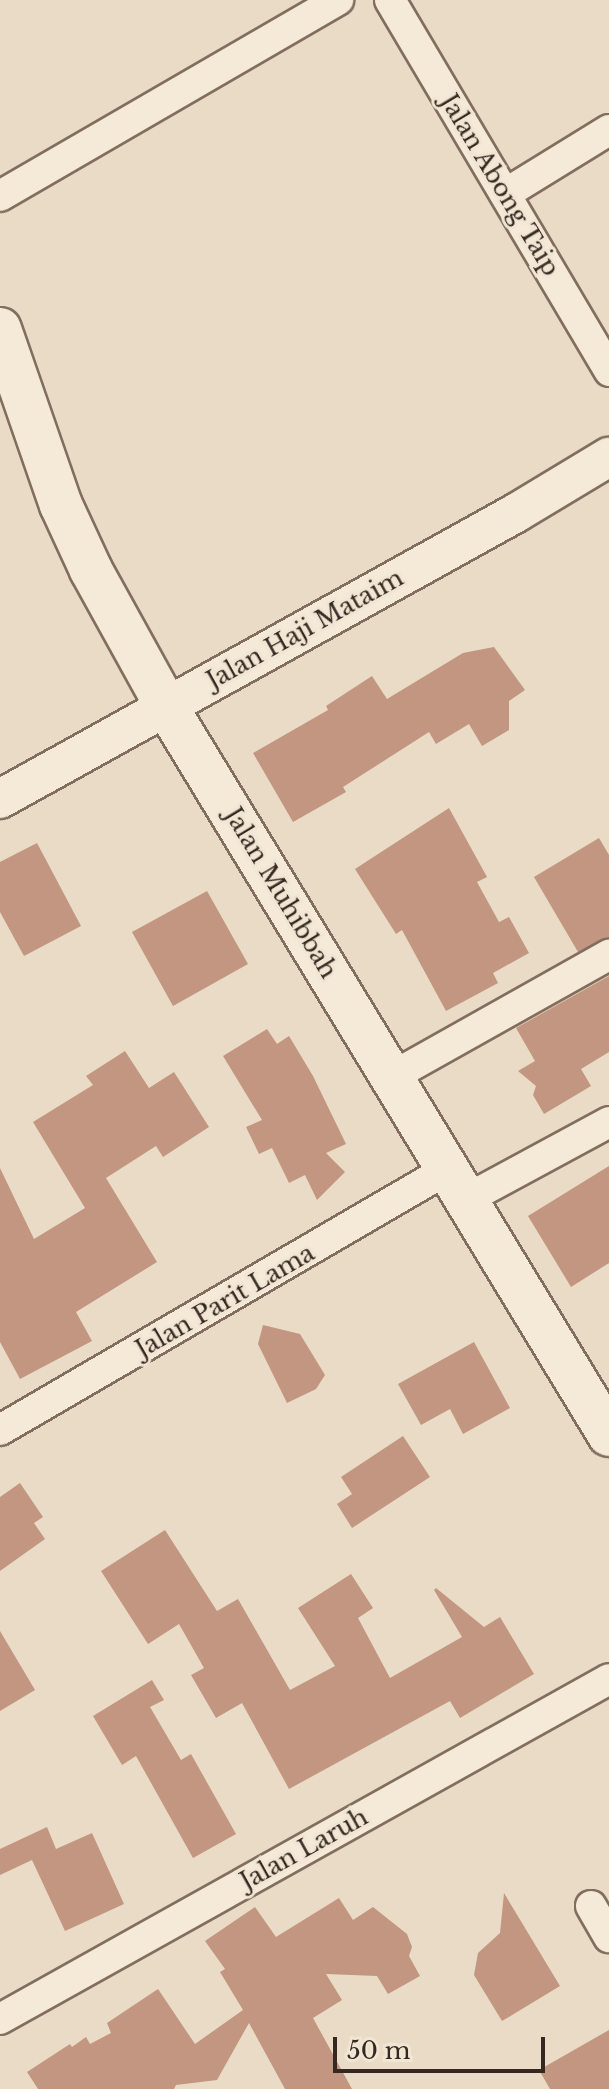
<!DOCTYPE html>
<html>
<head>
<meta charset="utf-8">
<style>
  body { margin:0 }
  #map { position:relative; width:609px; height:2089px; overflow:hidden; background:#e9dbc6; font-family:"Libre Baskerville",serif }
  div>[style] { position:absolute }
  .building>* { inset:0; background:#c29680 }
  .roads { filter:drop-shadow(2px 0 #826e5e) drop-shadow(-2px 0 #826e5e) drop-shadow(0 2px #826e5e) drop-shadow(0 -2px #826e5e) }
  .minor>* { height:30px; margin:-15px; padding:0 15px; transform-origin:15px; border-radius:15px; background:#f5e9d8 }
  .tertiary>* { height:38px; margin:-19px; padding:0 19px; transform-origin:19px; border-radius:19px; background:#f5e9d8 }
  .secondary>* { height:42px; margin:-21px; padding:0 21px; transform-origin:21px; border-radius:21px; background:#f5e9d8 }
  span { translate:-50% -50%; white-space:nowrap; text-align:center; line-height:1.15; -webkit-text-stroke:6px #f1e6d4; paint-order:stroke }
  .street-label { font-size:24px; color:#342820 }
  .scale { position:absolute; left:333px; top:2037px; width:212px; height:36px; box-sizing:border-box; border:4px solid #342820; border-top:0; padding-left:10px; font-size:24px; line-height:28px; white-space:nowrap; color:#342820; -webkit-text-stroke:6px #f1e6d4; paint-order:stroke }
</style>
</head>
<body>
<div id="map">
  <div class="building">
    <i style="clip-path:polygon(494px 647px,525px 690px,509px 701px,509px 730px,482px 746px,469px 724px,436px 744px,429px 732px,343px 787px,346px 792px,293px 822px,253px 753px,328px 710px,326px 706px,372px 676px,387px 699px,463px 653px)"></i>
    <i style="clip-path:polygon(449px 808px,487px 877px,477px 882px,499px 922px,509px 917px,529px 953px,493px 973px,498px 983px,446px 1011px,402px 930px,396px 934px,355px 869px)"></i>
    <i style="clip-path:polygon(599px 838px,609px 855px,609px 937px,578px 952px,534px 877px)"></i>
    <i style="clip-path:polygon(37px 843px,81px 926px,24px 956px,0 912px,0 862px)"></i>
    <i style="clip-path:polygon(207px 891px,248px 964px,173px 1006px,132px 932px)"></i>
    <i style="clip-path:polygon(609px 976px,609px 1052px,581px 1069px,591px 1086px,544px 1114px,533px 1095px,536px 1086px,518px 1071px,535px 1061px,516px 1028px)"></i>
    <i style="clip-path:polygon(267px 1029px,277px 1044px,289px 1036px,313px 1076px,346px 1144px,326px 1153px,345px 1172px,317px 1200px,305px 1175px,289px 1183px,272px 1148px,259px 1154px,246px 1127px,262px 1120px,223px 1056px)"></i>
    <i style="clip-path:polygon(125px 1051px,149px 1088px,174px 1072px,209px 1127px,163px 1157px,156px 1146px,106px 1178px,157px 1262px,76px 1312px,92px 1341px,20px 1379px,0 1342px,0 1168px,34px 1239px,85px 1208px,33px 1122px,93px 1085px,86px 1076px)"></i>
    <i style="clip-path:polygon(609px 1166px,609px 1263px,571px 1287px,528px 1216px)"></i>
    <i style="clip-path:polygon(263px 1325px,300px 1334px,325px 1375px,316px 1389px,287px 1403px,258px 1344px)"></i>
    <i style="clip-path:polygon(474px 1342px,510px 1408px,463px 1434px,450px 1409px,421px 1425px,398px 1384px)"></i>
    <i style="clip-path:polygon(403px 1436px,430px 1477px,352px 1528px,337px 1504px,352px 1494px,341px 1477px)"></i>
    <i style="clip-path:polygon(20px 1483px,43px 1517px,34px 1523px,45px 1539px,0 1571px,0 1497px)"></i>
    <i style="clip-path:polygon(165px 1530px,217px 1611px,238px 1599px,290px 1690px,335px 1666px,298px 1608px,351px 1574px,373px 1608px,358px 1618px,390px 1678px,462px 1637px,434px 1590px,436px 1588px,484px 1627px,500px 1617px,534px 1674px,460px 1718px,450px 1701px,289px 1789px,242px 1703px,216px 1718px,191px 1675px,204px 1668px,179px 1624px,148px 1644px,101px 1571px)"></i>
    <i style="clip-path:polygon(0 1631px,35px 1690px,0 1711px)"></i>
    <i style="clip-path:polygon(152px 1680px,164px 1700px,150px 1707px,181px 1760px,191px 1754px,236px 1834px,193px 1858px,136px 1756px,122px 1765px,93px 1716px)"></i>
    <i style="clip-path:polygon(47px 1827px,56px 1849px,92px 1833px,124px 1904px,65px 1931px,32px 1860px,0 1875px,0 1849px)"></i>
    <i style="clip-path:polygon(504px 1893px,560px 1986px,502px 2021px,474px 1975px,478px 1953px,500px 1933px)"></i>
    <i style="clip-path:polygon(339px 1898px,353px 1920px,373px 1907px,407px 1934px,412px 1947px,409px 1956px,420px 1976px,388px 1994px,377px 1976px,326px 1974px,342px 2000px,313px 2018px,352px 2089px,285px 2089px,249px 2023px,217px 2080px,176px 2085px,174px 2089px,38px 2089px,27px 2072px,70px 2044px,72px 2047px,86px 2037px,90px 2044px,111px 2033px,107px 2023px,158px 1989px,195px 2044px,243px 2010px,220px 1972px,225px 1969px,205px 1941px,255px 1907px,276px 1937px)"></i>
    <i style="clip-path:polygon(609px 2030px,609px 2089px,550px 2089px,539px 2070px)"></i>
  </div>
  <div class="roads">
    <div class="minor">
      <i style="left:390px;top:0;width:431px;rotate:59.4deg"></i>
      <i style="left:505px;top:194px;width:122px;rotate:-31.6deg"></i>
      <i style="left:0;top:196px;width:391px;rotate:-30.1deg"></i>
      <i style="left:393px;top:1076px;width:248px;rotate:-29.3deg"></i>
      <i style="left:465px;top:1200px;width:164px;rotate:-28.4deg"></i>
      <i style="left:0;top:1430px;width:518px;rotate:-30.22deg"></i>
      <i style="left:591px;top:1906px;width:36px;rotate:60deg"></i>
      <i style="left:0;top:2019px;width:697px;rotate:-29.17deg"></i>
    </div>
    <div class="tertiary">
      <i style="left:0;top:799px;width:590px;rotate:-29deg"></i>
      <i style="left:516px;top:513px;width:109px;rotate:-31.1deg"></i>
    </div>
    <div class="secondary">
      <i style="left:0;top:329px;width:186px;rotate:70.9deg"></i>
      <i style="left:61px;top:505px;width:72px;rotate:65.2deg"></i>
      <i style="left:91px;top:570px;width:155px;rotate:61.1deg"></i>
      <i style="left:166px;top:706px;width:853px;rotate:58.71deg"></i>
    </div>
  </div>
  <div class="street-label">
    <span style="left:500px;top:185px;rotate:59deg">Jalan Abong Taip</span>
    <span style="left:305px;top:629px;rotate:-29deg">Jalan Haji Mataim</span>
    <span style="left:281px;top:893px;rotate:59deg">Jalan Muhibbah</span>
    <span style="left:225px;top:1301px;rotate:-30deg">Jalan Parit Lama</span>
    <span style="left:304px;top:1849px;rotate:-29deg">Jalan Laruh</span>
  </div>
  <div class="scale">50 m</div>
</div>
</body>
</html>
